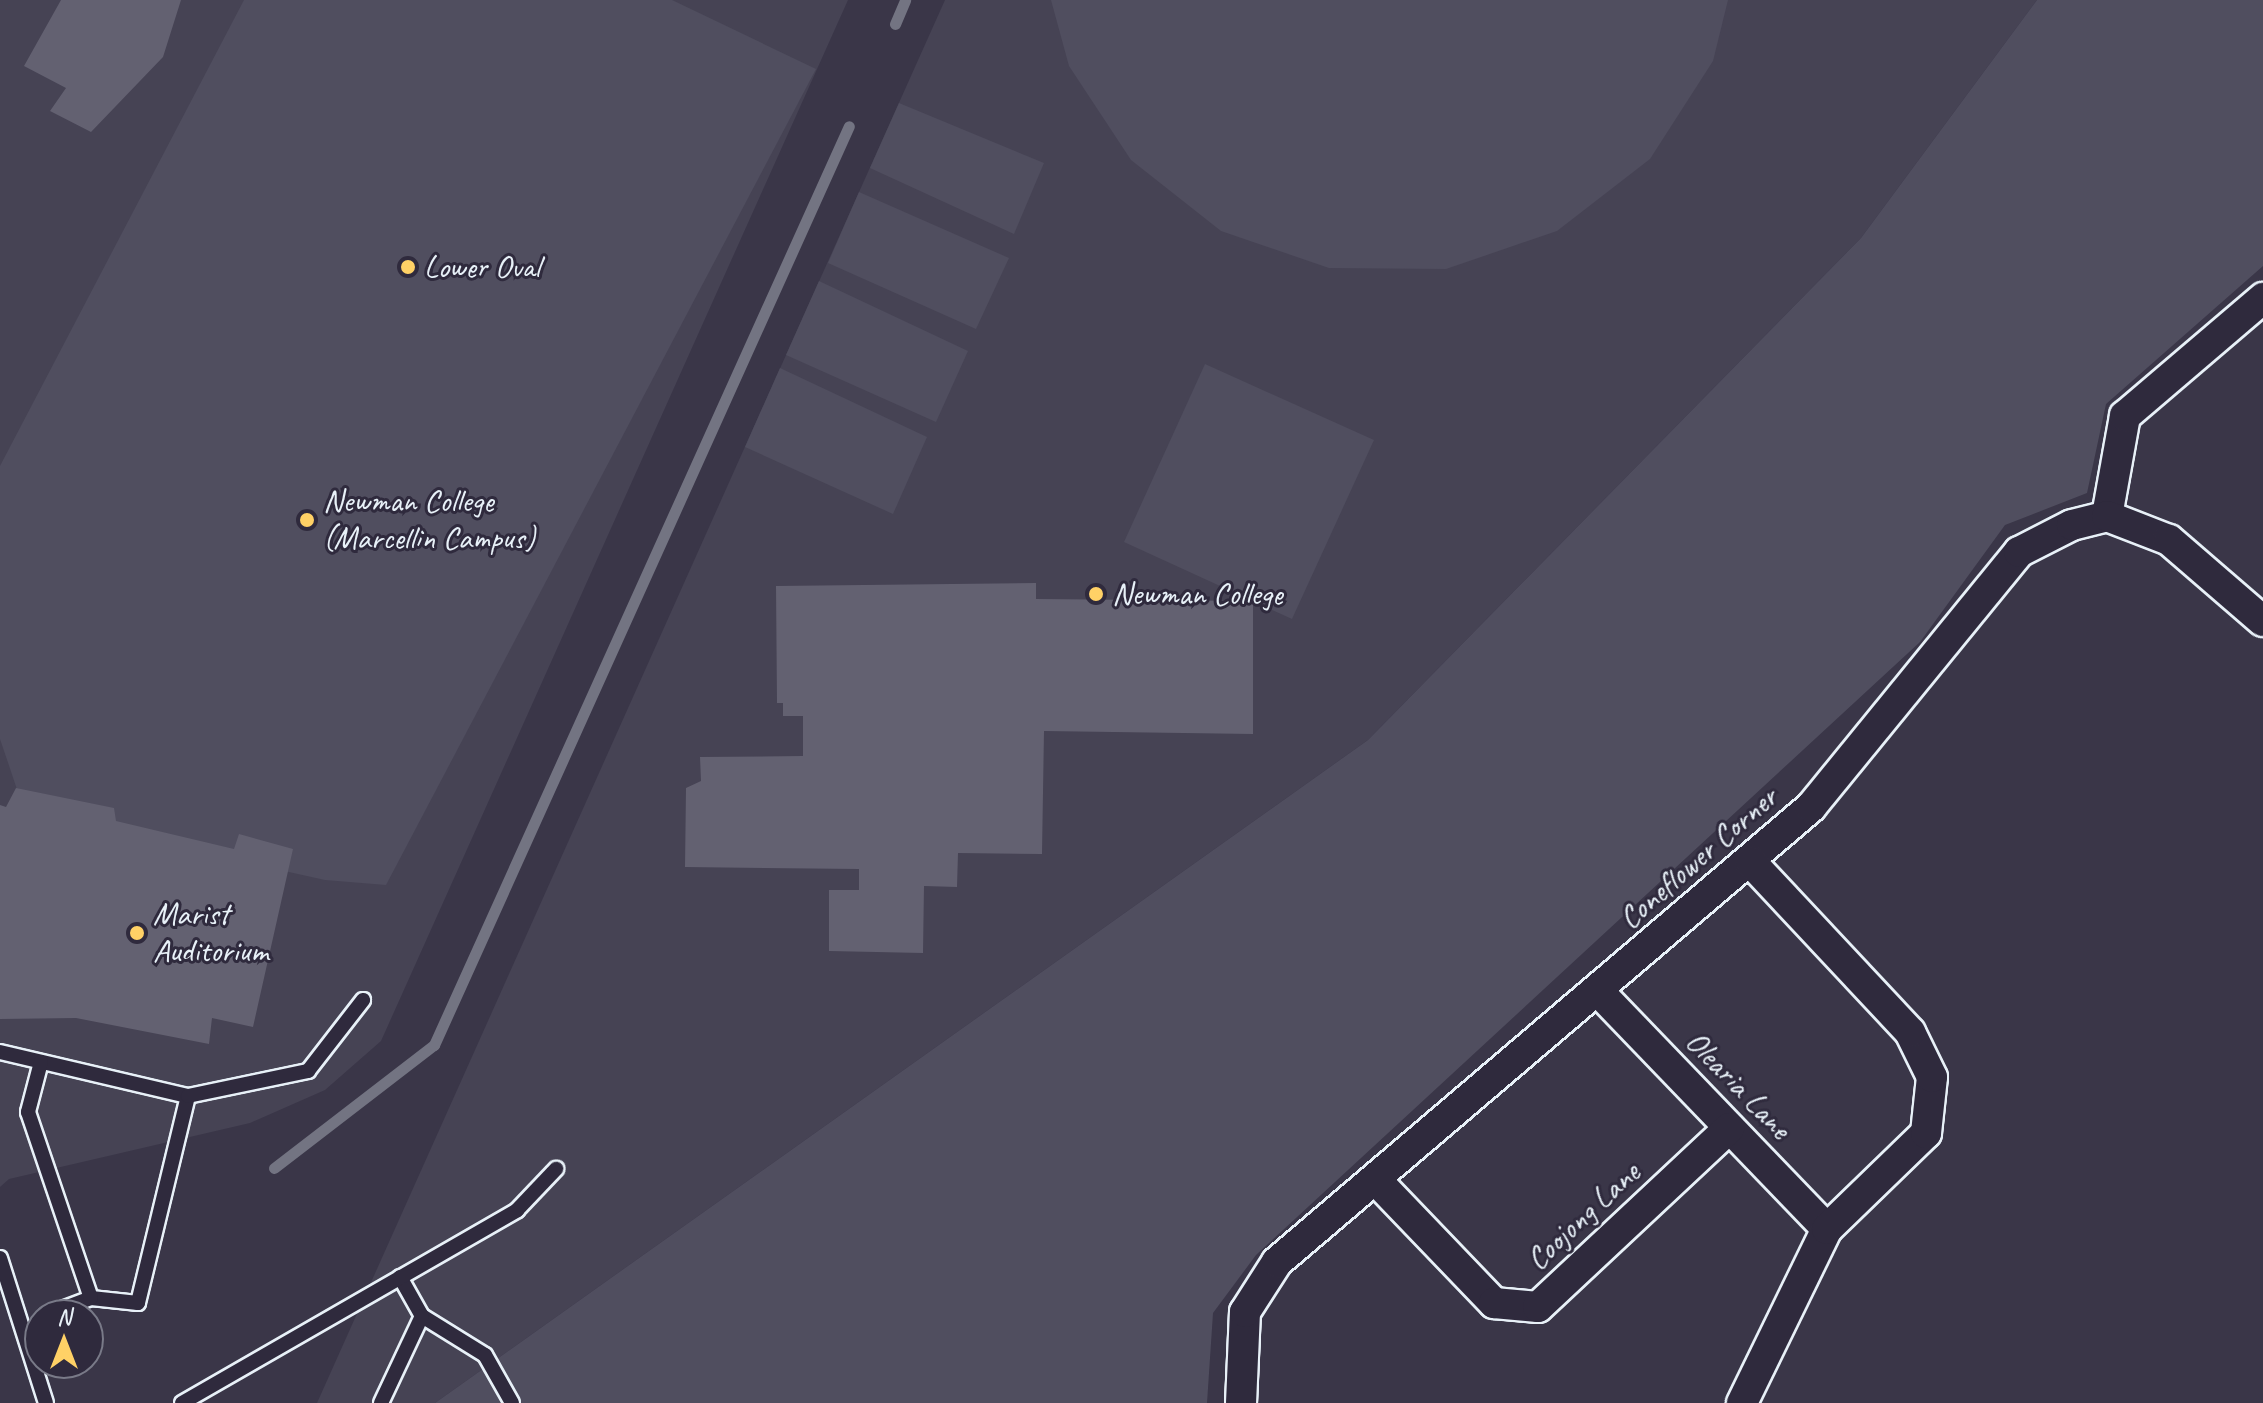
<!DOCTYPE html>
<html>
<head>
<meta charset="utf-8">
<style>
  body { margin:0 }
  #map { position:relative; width:2263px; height:1403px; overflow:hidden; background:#3a3648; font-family:Caveat,sans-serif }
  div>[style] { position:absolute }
  .built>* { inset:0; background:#464354 }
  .green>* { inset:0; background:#504e5f }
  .stream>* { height:11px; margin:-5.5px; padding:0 5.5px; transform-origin:5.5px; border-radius:5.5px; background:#737482 }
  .building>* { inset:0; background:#636171 }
  .roads { filter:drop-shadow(2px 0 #e8f1f8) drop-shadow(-2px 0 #e8f1f8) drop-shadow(0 2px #e8f1f8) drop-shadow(0 -2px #e8f1f8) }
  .lane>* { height:14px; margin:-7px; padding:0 7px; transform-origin:7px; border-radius:7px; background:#2f2a3d }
  .street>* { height:30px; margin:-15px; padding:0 15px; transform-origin:15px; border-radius:15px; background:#2f2a3d }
  .dots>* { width:22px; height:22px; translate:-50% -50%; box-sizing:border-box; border:4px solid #2f2a3d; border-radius:50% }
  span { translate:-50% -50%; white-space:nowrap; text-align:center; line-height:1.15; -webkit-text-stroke:6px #2f2a3d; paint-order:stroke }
  .poi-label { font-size:32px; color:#e8f1f8 }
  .left { translate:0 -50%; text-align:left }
  .street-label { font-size:32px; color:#e8f1f8 }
  .north { position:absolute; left:24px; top:1299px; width:80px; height:80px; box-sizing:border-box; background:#2f2a3d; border:2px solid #797a88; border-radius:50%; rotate:0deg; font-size:22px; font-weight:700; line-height:32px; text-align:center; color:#e8f1f8 }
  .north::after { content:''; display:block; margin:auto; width:28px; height:36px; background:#ffd166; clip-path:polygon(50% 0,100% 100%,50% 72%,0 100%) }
</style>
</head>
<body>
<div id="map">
  <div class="built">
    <i style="clip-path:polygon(0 0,848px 0,381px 1041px,325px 1090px,250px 1123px,9px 1179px,0 1187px)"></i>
    <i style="clip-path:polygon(945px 0,2037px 0,1861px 238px,1368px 740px,435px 1403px,317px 1403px)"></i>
  </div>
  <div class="green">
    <i style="clip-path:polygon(244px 0,672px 0,816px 69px,386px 885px,325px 880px,25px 813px,0 739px,0 466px)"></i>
    <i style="clip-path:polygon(1051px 0,1728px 0,1713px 61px,1650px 159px,1557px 231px,1446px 269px,1329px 268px,1221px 231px,1131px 160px,1069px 66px)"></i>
    <i style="clip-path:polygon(2037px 0,2263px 0,2263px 266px,2106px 404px,2087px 493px,2005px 525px,1920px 642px,1256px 1255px,1213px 1313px,1207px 1403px,435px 1403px,1368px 740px,1861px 238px)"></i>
    <i style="clip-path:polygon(899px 103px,1044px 163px,1014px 234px,870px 168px)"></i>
    <i style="clip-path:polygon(859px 192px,1009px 258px,976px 329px,828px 263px)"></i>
    <i style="clip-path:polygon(819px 281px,968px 351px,936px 422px,786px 355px)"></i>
    <i style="clip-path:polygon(1205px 364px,1374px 440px,1292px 619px,1124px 542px)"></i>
    <i style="clip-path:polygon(780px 368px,927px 437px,893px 514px,745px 447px)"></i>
  </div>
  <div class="stream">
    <i style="left:895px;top:24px;width:26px;rotate:-67deg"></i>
    <i style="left:274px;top:1168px;width:202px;rotate:-37.6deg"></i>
    <i style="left:434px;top:1045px;width:1008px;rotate:-65.7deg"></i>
  </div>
  <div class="building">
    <i style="clip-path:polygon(61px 0,181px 0,163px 57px,91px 132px,50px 111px,66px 88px,24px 66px)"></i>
    <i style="clip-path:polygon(1036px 583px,1036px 599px,1253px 601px,1253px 734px,1044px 731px,1042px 854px,958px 853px,957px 887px,924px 886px,923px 953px,829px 951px,829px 890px,859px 890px,859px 869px,685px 867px,686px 788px,701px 781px,700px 757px,803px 756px,803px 716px,783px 716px,783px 703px,777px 703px,776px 586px)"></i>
    <i style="clip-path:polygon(16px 788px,114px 808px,116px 821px,234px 849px,239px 834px,293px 849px,253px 1027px,212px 1018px,209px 1044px,76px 1018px,0 1019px,0 805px,6px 807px)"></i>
  </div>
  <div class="roads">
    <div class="lane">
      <i style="left:0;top:1052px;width:193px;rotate:13.2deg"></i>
      <i style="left:188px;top:1096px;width:213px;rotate:103.6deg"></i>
      <i style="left:138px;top:1303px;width:47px;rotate:-173.9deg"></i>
      <i style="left:91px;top:1298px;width:48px;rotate:159.3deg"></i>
      <i style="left:41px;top:1062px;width:52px;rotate:104.6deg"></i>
      <i style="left:28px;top:1112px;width:196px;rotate:71.3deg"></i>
      <i style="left:188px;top:1096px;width:123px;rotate:-11.8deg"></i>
      <i style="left:308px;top:1071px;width:90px;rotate:-52.2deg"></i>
      <i style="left:0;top:1258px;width:152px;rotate:72.4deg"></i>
      <i style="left:400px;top:1277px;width:45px;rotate:60.6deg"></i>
      <i style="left:422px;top:1316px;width:74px;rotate:31.8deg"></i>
      <i style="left:485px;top:1355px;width:55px;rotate:60.6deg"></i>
      <i style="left:182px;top:1403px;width:387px;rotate:-29.9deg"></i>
      <i style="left:517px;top:1210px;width:57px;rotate:-46.4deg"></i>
      <i style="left:381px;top:1403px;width:96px;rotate:-64.8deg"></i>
    </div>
    <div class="street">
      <i style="left:2107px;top:516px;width:102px;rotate:-79.8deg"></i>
      <i style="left:2125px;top:416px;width:182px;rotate:-40.5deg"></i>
      <i style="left:1598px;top:991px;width:330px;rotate:46.1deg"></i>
      <i style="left:1375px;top:1179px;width:172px;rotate:46.2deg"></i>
      <i style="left:1494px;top:1303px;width:44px;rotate:5.2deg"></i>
      <i style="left:1538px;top:1307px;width:262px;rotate:-43.1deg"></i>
      <i style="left:1241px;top:1403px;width:91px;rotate:-87.5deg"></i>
      <i style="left:1245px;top:1312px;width:59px;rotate:-57.4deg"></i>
      <i style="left:1277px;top:1262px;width:702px;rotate:-40.43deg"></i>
      <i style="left:1811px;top:807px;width:329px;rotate:-50.8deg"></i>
      <i style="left:2019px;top:552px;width:59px;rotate:-27deg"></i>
      <i style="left:2072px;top:525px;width:36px;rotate:-14deg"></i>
      <i style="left:2107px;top:516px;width:66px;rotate:21.2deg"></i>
      <i style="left:2169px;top:540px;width:124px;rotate:40.8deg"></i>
      <i style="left:1742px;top:1403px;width:194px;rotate:-64deg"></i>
      <i style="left:1827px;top:1229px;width:138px;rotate:-44.1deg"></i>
      <i style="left:1926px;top:1133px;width:56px;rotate:-83.9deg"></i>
      <i style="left:1932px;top:1077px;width:50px;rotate:-116.1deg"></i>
      <i style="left:1910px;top:1032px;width:233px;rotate:-133.1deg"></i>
    </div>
  </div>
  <div class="dots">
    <i style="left:408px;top:267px;background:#ffd166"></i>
    <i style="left:307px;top:520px;background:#ffd166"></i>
    <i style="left:1096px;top:594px;background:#ffd166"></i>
    <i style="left:137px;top:933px;background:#ffd166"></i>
  </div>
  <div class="poi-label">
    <span class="left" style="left:424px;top:267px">Lower Oval</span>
    <span class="left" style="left:323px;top:520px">Newman College<br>(Marcellin Campus)</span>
    <span class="left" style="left:1112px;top:594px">Newman College</span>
    <span class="left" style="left:153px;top:933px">Marist<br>Auditorium</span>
  </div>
  <div class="street-label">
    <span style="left:1698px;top:858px;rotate:-41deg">Coneflower Corner</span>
    <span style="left:1738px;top:1085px;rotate:46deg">Olearia Lane</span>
    <span style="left:1583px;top:1216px;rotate:-43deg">Coojong Lane</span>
  </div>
  <div class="north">N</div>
</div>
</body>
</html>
